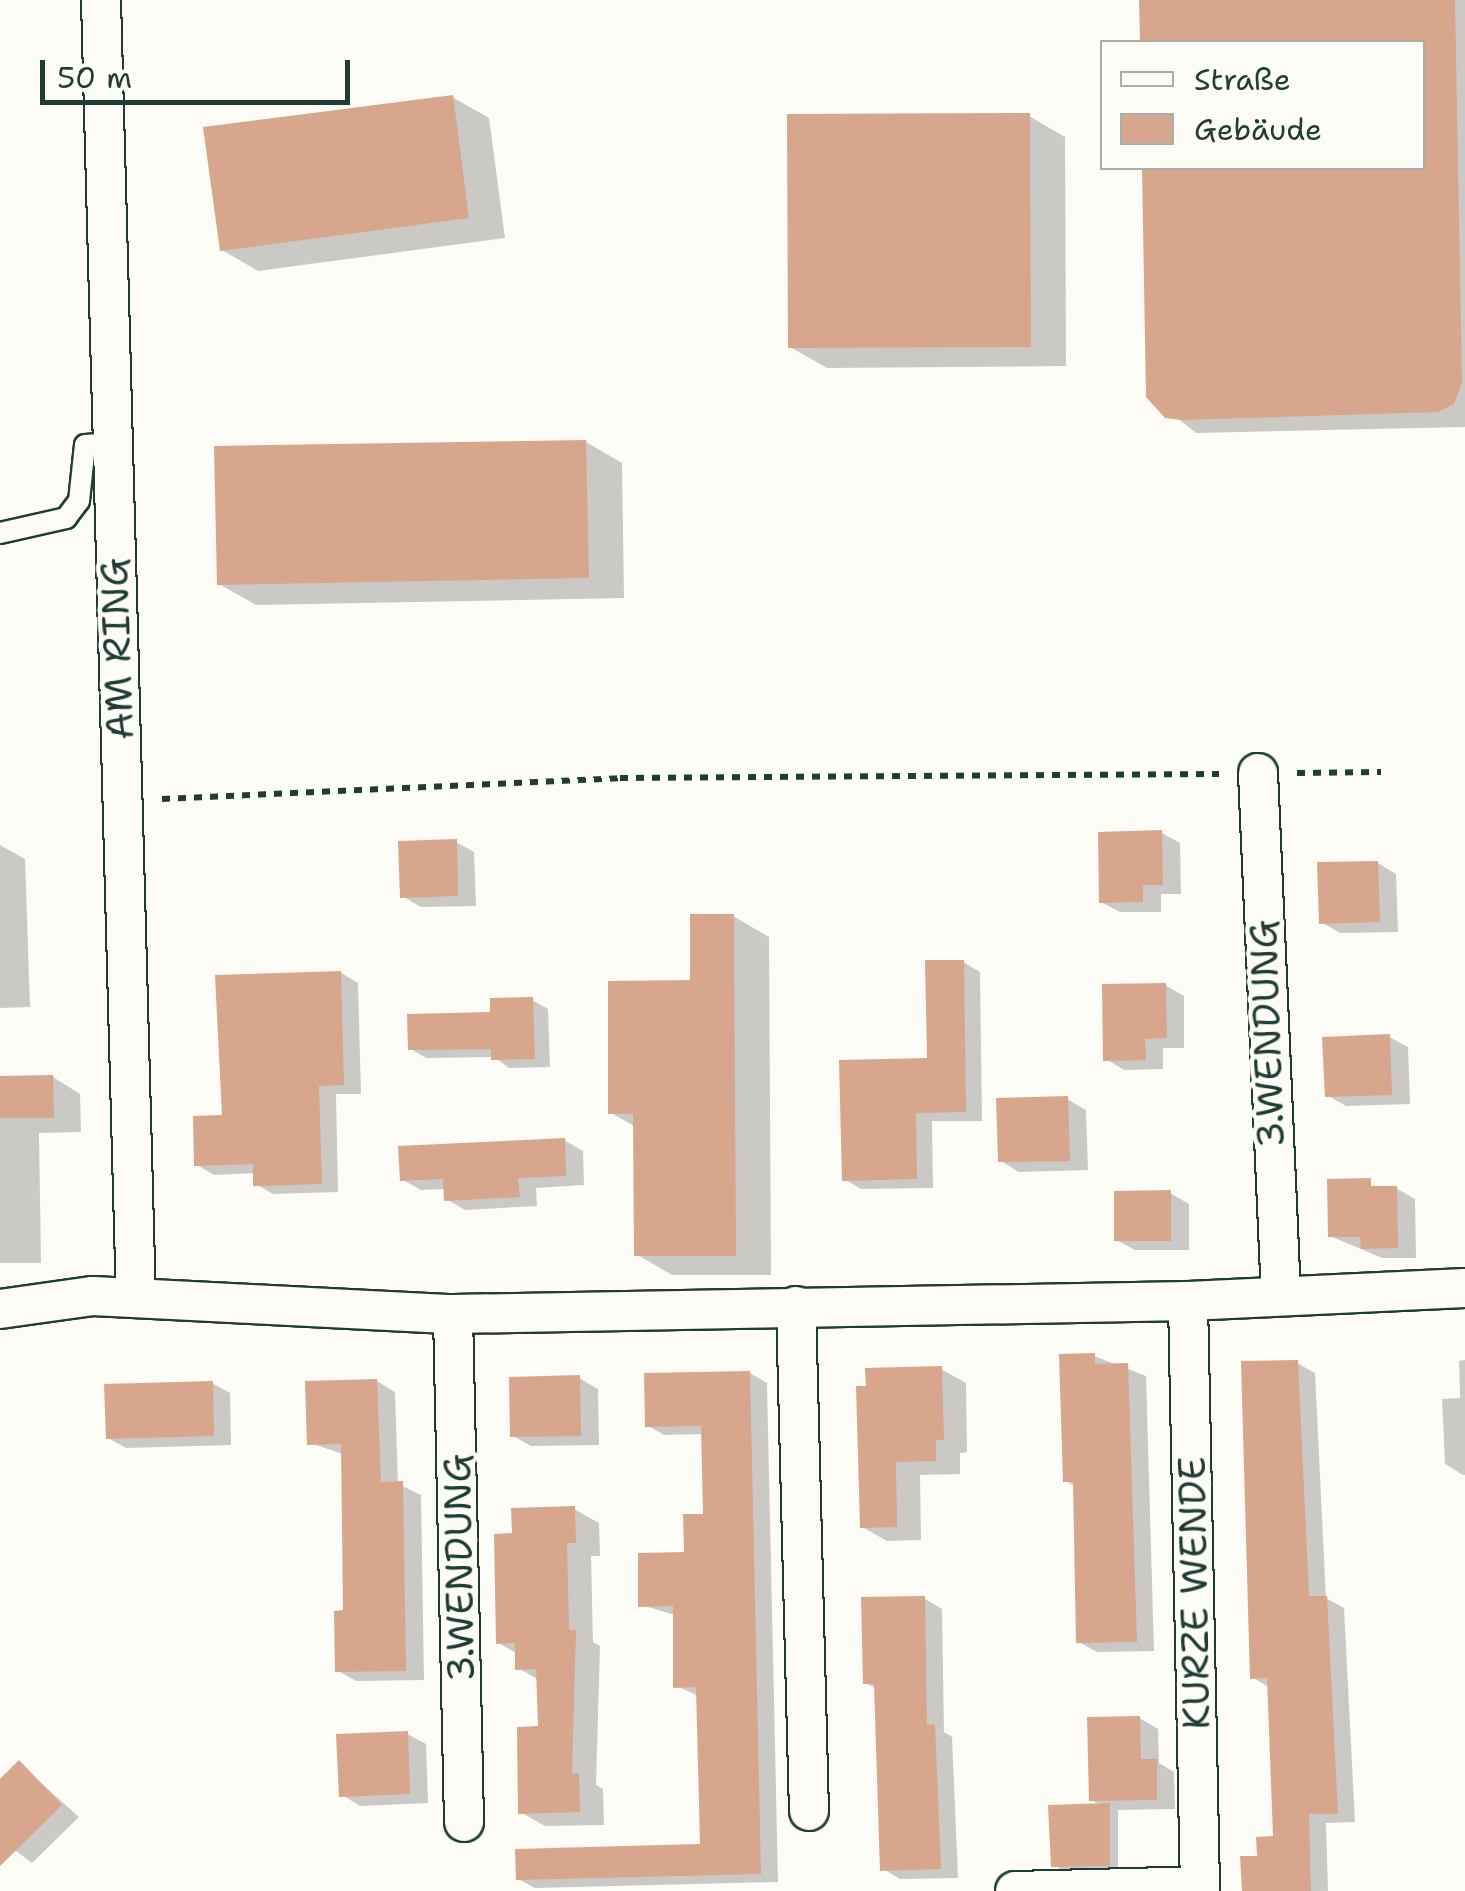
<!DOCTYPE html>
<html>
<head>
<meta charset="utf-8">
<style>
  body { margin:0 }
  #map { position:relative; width:1465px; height:1891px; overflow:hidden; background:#fdfcf7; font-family:"Shantell Sans",sans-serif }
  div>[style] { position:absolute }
  .shadow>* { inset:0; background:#0003 }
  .building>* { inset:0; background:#d8a68c }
  .path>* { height:6px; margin-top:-3px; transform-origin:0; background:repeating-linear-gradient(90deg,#1f3d34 0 8px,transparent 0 16px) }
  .roads { filter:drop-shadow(2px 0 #1f3d34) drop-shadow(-2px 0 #1f3d34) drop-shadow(0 2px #1f3d34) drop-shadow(0 -2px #1f3d34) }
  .service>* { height:20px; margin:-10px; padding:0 10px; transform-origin:10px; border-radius:10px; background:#fdfcf7 }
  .minor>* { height:38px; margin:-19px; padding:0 19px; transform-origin:19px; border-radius:19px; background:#fdfcf7 }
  span { translate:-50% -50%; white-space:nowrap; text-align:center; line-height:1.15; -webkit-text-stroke:9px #fdfcf7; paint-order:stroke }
  .street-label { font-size:38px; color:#1f3d34 }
  .legend { position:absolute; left:1100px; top:40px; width:325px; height:130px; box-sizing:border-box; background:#fdfcf7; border:2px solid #a4b0a9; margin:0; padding:12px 18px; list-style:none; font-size:30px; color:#1f3d34 }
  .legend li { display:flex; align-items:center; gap:20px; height:50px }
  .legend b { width:50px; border:2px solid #a4b0a9 }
  .scale { position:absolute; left:40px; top:60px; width:310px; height:45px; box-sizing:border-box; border:5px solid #1f3d34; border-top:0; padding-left:12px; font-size:30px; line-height:35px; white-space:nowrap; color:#1f3d34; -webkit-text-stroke:8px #fdfcf7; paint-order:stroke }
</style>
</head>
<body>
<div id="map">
  <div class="shadow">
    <i style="clip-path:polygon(1142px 0,1465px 0,1465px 427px,1196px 433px,1149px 396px,1145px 168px,1422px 168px,1422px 42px,1143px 42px)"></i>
    <i style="clip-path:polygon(452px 97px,489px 118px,505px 238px,258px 271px,222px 250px)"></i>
    <i style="clip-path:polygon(1029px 116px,1065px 137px,1066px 366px,827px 368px,790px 347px)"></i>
    <i style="clip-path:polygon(586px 442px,622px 463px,624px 598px,256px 605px,219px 584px)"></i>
    <i style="clip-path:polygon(1162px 833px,1180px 843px,1181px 894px,1161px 894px,1161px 912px,1120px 912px,1101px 902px)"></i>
    <i style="clip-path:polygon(456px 842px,474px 852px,476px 906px,421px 907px,402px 896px)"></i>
    <i style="clip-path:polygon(0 845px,25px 859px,30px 1007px,0 1008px)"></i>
    <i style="clip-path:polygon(1378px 863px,1396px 874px,1398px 932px,1340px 933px,1321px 922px)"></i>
    <i style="clip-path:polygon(733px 916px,769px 937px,771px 1275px,672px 1275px,636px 1254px,636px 1127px,611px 1113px)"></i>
    <i style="clip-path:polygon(963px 962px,980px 972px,982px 1121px,932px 1121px,933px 1188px,861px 1189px,844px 1179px,929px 1061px)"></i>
    <i style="clip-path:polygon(341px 973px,358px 983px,361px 1094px,336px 1094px,338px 1192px,273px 1194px,256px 1184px,255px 1173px,214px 1175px,197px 1165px,225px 1118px)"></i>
    <i style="clip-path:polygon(1165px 985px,1184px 996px,1184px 1048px,1163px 1048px,1163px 1069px,1124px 1070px,1106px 1059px)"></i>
    <i style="clip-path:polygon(532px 1000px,548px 1009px,550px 1067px,509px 1068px,494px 1057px,426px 1058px,411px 1049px)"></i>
    <i style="clip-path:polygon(1389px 1037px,1408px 1047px,1410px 1104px,1346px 1106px,1327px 1095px)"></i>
    <i style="clip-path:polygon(53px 1077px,80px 1094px,81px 1132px,39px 1133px,41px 1263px,0 1263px,0 1078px)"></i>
    <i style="clip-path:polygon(1067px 1099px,1086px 1110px,1088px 1170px,1019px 1172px,1001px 1161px)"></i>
    <i style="clip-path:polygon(564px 1140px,583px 1151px,584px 1185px,536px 1188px,537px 1206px,465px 1210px,446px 1199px,446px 1189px,421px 1190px,403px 1180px)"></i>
    <i style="clip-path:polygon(1330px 1182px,1396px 1188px,1415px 1199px,1416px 1258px,1382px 1258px,1330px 1236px)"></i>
    <i style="clip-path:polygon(1170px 1193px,1189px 1204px,1189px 1250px,1135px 1250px,1116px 1240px)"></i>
    <i style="clip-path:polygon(1094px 1356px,1146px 1376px,1154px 1651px,1097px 1652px,1079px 1642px,1076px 1487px,1066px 1481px)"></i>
    <i style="clip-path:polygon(1465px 1360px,1465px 1475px,1463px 1475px,1445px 1464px,1442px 1399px,1460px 1398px,1459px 1361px)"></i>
    <i style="clip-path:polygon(1297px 1363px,1315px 1373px,1326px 1598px,1344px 1608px,1355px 1822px,1326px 1823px,1328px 1891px,1244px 1891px,1275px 1839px,1270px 1688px,1252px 1677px)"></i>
    <i style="clip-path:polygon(941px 1369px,966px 1383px,967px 1452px,960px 1453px,960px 1474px,920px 1475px,921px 1540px,887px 1541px,862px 1527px,869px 1388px)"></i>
    <i style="clip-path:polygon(750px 1373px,767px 1383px,778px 1882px,535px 1888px,518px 1879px,702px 1847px,699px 1696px,676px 1686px,675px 1615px,641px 1605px,687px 1555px,705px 1516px,704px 1434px,664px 1435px,647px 1425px)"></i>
    <i style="clip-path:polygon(579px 1378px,598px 1389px,599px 1445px,531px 1446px,513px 1436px)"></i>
    <i style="clip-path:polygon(377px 1381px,395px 1392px,398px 1484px,421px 1495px,424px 1680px,356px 1681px,338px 1671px,345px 1613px,343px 1454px,310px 1443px)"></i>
    <i style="clip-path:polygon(212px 1383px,230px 1393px,231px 1445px,126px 1448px,108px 1438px)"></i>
    <i style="clip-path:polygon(574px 1509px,599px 1523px,600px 1556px,591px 1556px,593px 1642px,600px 1646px,596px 1785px,603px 1789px,604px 1825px,545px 1826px,520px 1812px,540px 1729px,539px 1680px,518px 1668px,518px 1654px,498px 1643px,514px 1536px)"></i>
    <i style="clip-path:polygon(925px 1599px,942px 1609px,944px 1732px,952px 1737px,958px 1878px,900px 1879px,883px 1869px,877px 1689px,865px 1683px)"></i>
    <i style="clip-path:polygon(1139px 1718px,1158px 1729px,1159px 1763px,1174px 1772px,1175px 1809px,1118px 1810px,1118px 1869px,1062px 1870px,1054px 1865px,1102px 1806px,1092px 1800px)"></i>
    <i style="clip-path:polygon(407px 1734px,426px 1744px,428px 1803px,360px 1806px,342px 1795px)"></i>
    <i style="clip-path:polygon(20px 1764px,79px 1817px,32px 1863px,0 1839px,0 1783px)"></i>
  </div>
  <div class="building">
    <i style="clip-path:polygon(1139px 0,1455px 0,1462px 383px,1454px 404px,1438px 412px,1181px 420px,1165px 418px,1146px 397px,1142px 168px,1422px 168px,1422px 42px,1140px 42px)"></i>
    <i style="clip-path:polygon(453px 95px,469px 218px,220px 251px,203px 127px)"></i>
    <i style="clip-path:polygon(1030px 113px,1031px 347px,788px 348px,787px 114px)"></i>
    <i style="clip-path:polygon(586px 440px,589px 578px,217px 585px,214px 446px)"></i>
    <i style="clip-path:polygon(1162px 830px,1163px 885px,1143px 885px,1143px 902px,1099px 903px,1098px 832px)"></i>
    <i style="clip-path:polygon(457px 839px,458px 896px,400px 898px,398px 841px)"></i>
    <i style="clip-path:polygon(1378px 861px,1380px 922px,1319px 924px,1317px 862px)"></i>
    <i style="clip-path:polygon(690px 914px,734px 914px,736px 1256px,634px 1256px,633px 1114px,608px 1114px,608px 981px,690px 980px)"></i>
    <i style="clip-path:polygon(925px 960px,964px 960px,966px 1112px,916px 1113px,917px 1179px,842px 1181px,839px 1060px,927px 1058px)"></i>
    <i style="clip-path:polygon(341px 971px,344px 1085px,319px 1086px,322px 1184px,253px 1186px,253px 1164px,194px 1166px,193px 1116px,222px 1115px,215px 975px)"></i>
    <i style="clip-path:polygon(1166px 983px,1167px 1038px,1145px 1039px,1146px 1060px,1103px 1061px,1102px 984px)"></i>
    <i style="clip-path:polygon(533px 997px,535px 1059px,491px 1060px,491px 1049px,408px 1050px,407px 1014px,490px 1012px,490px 998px)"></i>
    <i style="clip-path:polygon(1390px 1034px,1392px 1095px,1325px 1097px,1322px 1037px)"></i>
    <i style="clip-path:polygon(53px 1075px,54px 1118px,0 1118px,0 1076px)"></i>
    <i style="clip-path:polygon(1068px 1096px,1070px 1161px,998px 1162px,996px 1098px)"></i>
    <i style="clip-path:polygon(565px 1138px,566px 1176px,518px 1178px,520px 1197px,444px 1201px,443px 1179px,400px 1181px,398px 1146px)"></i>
    <i style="clip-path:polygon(1371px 1178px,1371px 1186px,1397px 1186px,1398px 1248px,1361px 1249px,1360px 1237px,1328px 1237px,1327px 1179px)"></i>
    <i style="clip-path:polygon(1171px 1190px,1171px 1241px,1114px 1241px,1114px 1191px)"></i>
    <i style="clip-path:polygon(1095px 1353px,1095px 1364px,1128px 1363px,1137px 1642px,1076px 1643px,1073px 1482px,1063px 1482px,1059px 1354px)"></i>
    <i style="clip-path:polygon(1298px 1360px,1309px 1596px,1327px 1596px,1338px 1814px,1309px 1814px,1311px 1891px,1242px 1891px,1240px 1856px,1257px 1856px,1256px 1837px,1273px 1836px,1267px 1678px,1250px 1679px,1241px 1361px)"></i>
    <i style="clip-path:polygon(942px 1366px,944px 1440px,936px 1440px,936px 1461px,896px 1462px,897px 1527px,860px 1528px,856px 1386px,866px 1386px,865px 1368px)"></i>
    <i style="clip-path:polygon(750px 1371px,761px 1874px,516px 1880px,515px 1849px,700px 1844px,696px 1687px,673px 1688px,673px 1606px,638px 1607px,638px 1553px,684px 1552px,683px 1514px,703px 1514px,701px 1426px,645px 1427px,644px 1373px)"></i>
    <i style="clip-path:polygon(580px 1375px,581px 1436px,510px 1437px,509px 1377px)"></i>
    <i style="clip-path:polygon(377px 1379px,381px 1482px,403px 1481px,406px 1671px,335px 1672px,334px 1611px,343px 1610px,341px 1444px,307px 1445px,305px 1381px)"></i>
    <i style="clip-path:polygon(213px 1381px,214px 1436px,106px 1439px,104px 1384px)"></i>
    <i style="clip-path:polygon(575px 1506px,576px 1543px,567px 1543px,569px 1630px,576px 1630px,572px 1773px,579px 1773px,580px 1812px,518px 1814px,517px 1727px,538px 1726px,536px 1669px,515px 1670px,515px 1643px,496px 1644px,494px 1534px,512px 1533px,511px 1508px)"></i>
    <i style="clip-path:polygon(925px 1596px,927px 1725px,935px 1724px,941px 1869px,880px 1871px,874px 1684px,863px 1684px,861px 1597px)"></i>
    <i style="clip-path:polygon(1140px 1716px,1141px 1759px,1157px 1759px,1157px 1800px,1089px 1801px,1087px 1717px)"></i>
    <i style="clip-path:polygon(408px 1731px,410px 1794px,339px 1797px,336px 1734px)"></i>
    <i style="clip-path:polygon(19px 1760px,62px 1805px,0 1866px,0 1779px)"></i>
    <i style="clip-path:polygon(1110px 1803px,1110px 1866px,1051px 1867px,1048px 1805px)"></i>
  </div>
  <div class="path">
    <i style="left:1297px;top:773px;width:84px;rotate:-0.7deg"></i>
    <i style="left:162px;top:799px;width:458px;rotate:-2.6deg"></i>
    <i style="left:620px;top:778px;width:599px;rotate:-0.38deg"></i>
  </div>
  <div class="roads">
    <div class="service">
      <i style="left:0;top:533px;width:68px;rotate:-12.8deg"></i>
      <i style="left:66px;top:518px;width:21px;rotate:-53deg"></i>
      <i style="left:79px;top:501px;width:56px;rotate:-83.9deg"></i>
      <i style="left:85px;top:445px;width:26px;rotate:-4deg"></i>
    </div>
    <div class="minor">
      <i style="left:101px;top:0;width:1298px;rotate:88.46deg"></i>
      <i style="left:1258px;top:773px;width:523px;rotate:87.48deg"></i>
      <i style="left:1188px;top:1301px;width:590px;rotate:88.83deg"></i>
      <i style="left:796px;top:1306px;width:505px;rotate:88.53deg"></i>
      <i style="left:0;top:1309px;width:94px;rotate:-8deg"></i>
      <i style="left:93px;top:1296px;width:360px;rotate:2.9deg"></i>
      <i style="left:453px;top:1314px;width:735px;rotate:-1.01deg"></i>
      <i style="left:1188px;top:1301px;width:277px;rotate:-2.7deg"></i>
      <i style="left:453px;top:1314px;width:508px;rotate:88.76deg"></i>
      <i style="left:1015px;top:1891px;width:185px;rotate:-1.5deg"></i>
    </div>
  </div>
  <div class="street-label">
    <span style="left:117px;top:649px;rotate:-92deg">AM RING</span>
    <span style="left:1267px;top:1034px;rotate:-92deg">3.WENDUNG</span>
    <span style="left:459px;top:1568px;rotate:-91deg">3.WENDUNG</span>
    <span style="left:1194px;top:1593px;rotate:-91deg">KURZE WENDE</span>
  </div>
  <ul class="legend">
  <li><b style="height:12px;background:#fdfcf7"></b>Straße</li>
  <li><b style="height:28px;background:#d8a68c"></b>Gebäude</li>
  </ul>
  <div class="scale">50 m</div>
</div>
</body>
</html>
